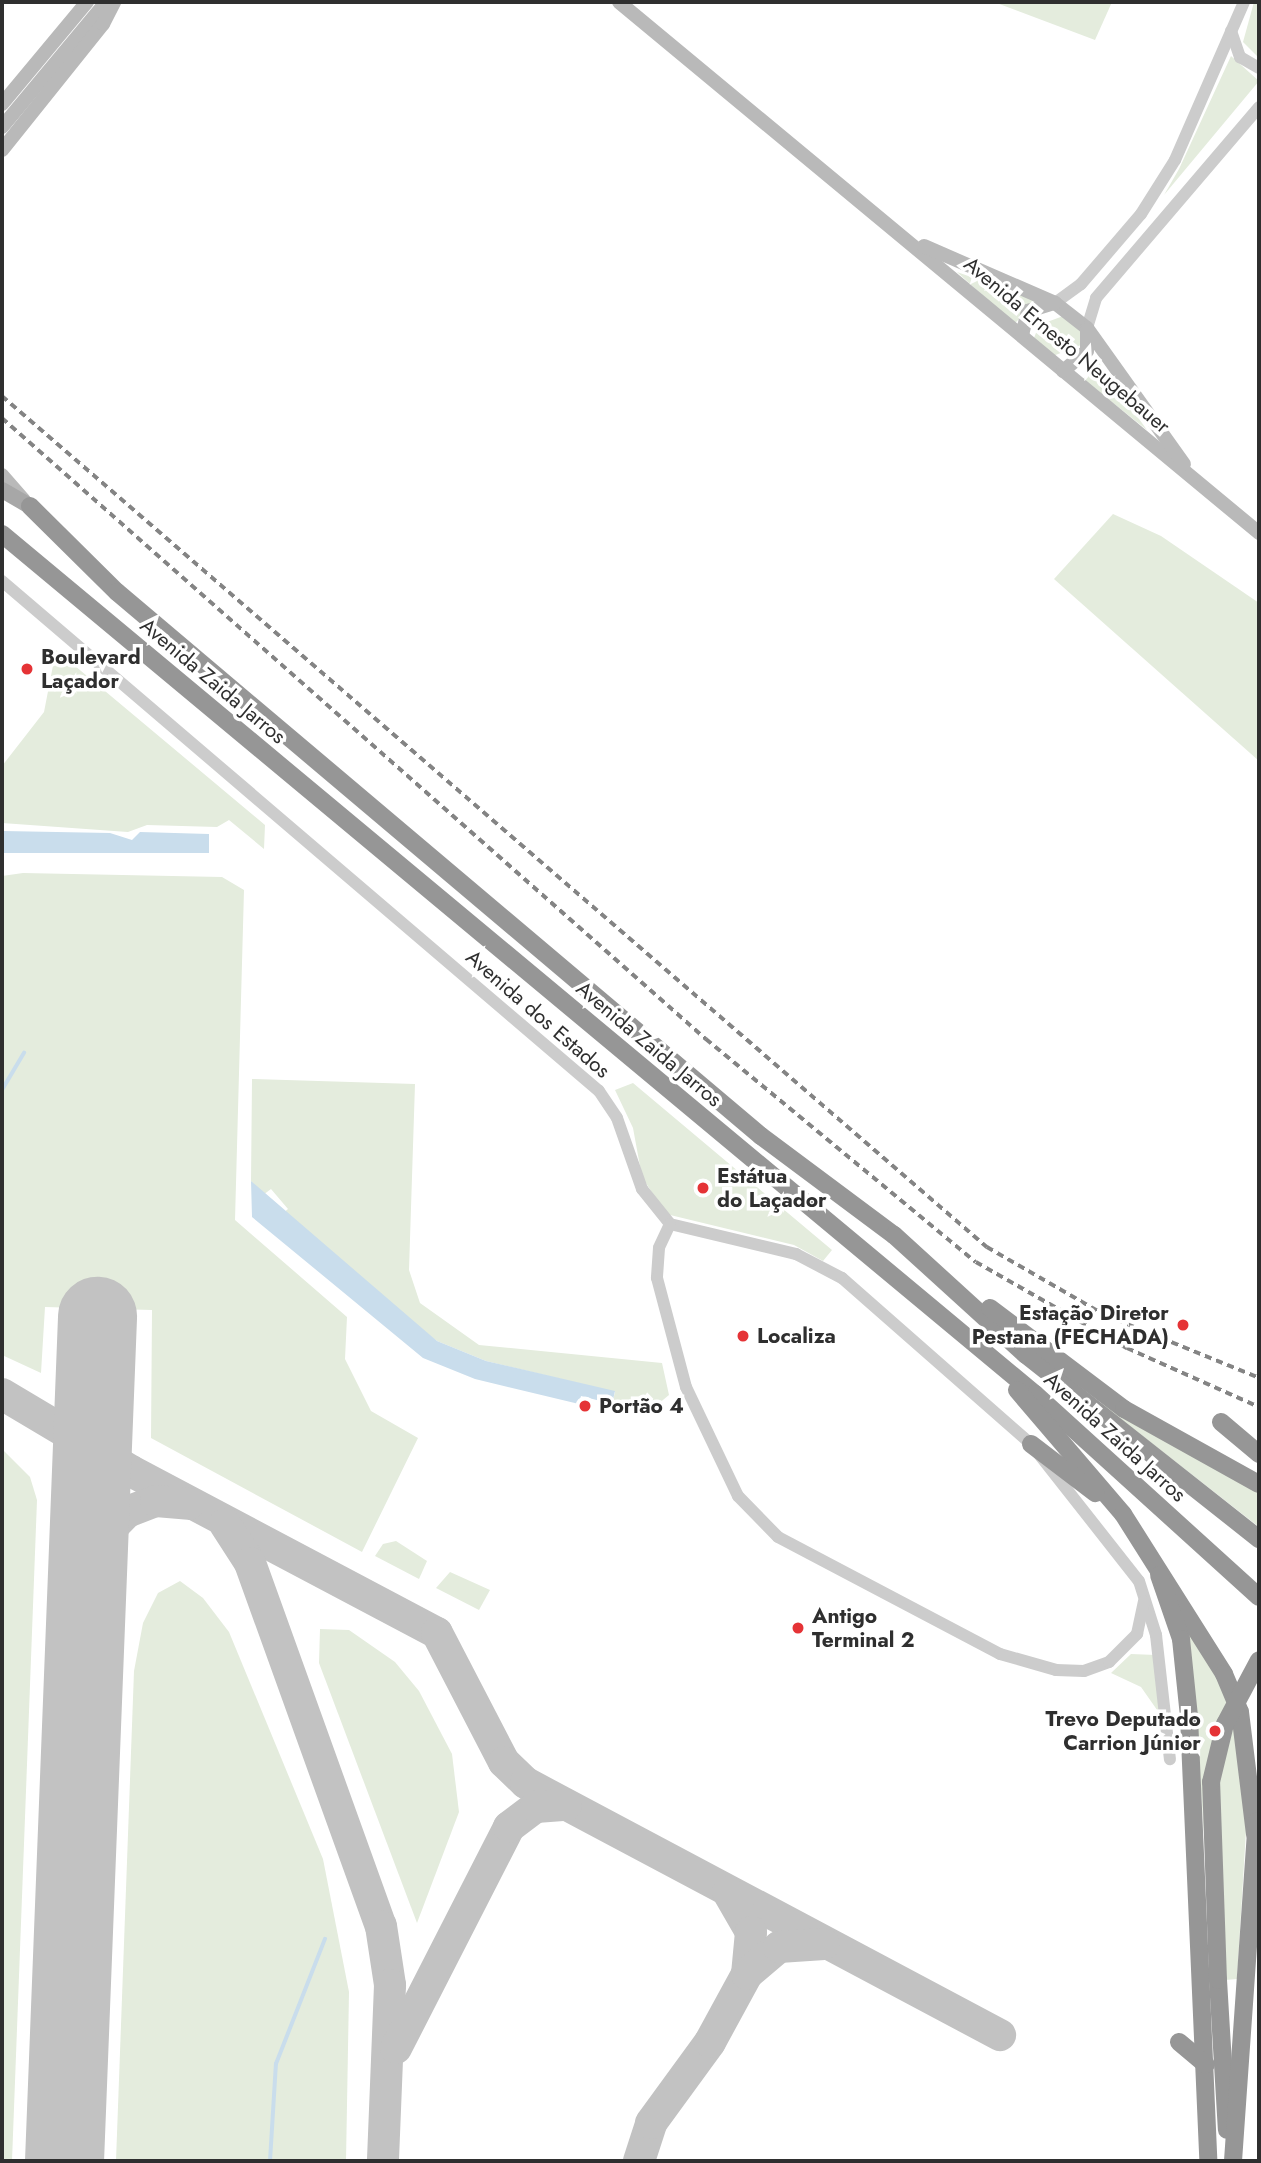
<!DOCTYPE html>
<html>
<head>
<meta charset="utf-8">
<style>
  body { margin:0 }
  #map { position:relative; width:1261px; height:2163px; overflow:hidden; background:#fff; font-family:Jost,sans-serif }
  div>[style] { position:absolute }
  .green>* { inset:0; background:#e4ecdd }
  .water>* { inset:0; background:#c9ddec }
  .stream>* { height:3.5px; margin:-1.75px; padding:0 1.75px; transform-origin:1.75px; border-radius:1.75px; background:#c9ddec }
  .taxiway>* { height:32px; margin:-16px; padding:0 16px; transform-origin:16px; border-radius:16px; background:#c2c2c2 }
  .runway>* { height:79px; margin:-39.5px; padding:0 39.5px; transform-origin:39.5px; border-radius:39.5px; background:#c2c2c2 }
  .tertiary>* { height:12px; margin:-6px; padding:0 6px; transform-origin:6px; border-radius:6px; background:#ccc }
  .secondary>* { height:14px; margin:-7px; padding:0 7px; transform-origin:7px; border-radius:7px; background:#b9b9b9 }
  .primary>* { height:16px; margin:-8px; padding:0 8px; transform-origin:8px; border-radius:8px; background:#a7a7a7 }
  .motorway>* { height:18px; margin:-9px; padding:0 9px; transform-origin:9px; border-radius:9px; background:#969696 }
  .rail>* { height:3.5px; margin-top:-1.75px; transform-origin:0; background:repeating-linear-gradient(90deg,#848484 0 7px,transparent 0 12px) }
  .motorway-bridge>* { height:18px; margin:-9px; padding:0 9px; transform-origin:9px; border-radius:9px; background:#969696 }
  .dots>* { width:19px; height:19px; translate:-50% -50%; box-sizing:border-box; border:4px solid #fff; border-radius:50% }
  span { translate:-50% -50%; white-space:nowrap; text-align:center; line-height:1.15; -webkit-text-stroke:7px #fff; paint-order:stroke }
  .street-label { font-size:21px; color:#2f2f2f }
  .poi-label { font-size:21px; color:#2f2f2f; font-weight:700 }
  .left { translate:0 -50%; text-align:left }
  .right { translate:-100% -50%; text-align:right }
  .frame { position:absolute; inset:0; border:4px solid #2f2f2f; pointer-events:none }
</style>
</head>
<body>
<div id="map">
  <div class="green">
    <i style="clip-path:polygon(994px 2px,1112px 2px,1095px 40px)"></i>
    <i style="clip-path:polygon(1254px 2px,1259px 2px,1259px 58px,1243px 42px)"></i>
    <i style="clip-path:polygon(1231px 56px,1259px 81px,1164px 195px,1179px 169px)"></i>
    <i style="clip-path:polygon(957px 272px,1038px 301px,1014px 324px)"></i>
    <i style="clip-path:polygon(1066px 315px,1081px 329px,1081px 345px,1053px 356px,1034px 338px,1039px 325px)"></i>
    <i style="clip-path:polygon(1097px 360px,1147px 430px,1083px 379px)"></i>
    <i style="clip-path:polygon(1113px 514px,1161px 536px,1259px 603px,1259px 761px,1054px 579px)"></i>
    <i style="clip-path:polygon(56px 650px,265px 825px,264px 849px,229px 820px,217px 827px,147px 825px,128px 832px,2px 823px,2px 766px,44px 712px)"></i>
    <i style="clip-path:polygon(23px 873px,222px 877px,244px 890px,235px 1220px,347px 1317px,345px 1359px,371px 1411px,418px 1438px,362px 1552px,151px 1438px,152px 1310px,45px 1307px,41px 1373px,2px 1355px,2px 876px)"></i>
    <i style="clip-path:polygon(252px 1079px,415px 1084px,409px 1270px,420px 1303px,479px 1345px,662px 1363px,669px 1395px,646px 1414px,612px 1404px,615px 1392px,486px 1361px,437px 1341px,405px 1319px,283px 1213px,288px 1209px,271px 1189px,263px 1195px,251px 1181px)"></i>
    <i style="clip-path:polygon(633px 1083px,832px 1250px,823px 1261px,794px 1245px,666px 1214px,642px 1177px,633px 1128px,615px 1090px)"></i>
    <i style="clip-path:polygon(1099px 1402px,1259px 1492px,1259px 1527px)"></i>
    <i style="clip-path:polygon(2px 1449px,30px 1477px,37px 1500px,12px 2161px,2px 2161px)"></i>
    <i style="clip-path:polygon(396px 1541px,427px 1561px,419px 1579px,375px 1556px,383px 1544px)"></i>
    <i style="clip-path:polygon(450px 1572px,490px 1590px,479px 1610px,436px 1588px)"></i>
    <i style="clip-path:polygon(180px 1581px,203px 1598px,229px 1632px,323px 1859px,349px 1992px,346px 2161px,116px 2161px,134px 1671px,143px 1623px,158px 1593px)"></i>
    <i style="clip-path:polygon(1181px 1621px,1219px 1678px,1242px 1734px,1248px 1798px,1237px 1979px,1214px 1981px,1196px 1717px)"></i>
    <i style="clip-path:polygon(320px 1629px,349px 1630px,395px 1662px,419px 1691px,452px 1754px,459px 1812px,417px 1923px,319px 1663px)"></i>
    <i style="clip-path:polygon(1131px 1654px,1156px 1655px,1162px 1717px,1141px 1687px,1111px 1673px)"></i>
  </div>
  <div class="water">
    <i style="clip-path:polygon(3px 831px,110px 833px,132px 840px,140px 832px,209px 834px,209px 853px,2px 853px)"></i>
    <i style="clip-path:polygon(251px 1181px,437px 1341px,486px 1361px,615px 1391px,612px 1404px,581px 1396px,579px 1404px,475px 1379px,423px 1358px,252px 1217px)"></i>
  </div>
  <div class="stream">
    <i style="left:2px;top:1090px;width:43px;rotate:-59.3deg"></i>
    <i style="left:270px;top:2161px;width:97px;rotate:-86.5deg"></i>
    <i style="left:276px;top:2064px;width:134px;rotate:-68.6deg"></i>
  </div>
  <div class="taxiway">
    <i style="left:2px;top:1394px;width:150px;rotate:30.8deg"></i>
    <i style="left:131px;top:1471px;width:346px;rotate:27.9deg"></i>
    <i style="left:437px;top:1633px;width:145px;rotate:62.6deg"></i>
    <i style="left:504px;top:1762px;width:30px;rotate:44deg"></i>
    <i style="left:526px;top:1783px;width:537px;rotate:28deg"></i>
    <i style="left:225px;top:1524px;width:46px;rotate:57.3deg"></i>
    <i style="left:250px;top:1563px;width:386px;rotate:70.2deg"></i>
    <i style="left:381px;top:1926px;width:60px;rotate:81.3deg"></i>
    <i style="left:390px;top:1985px;width:176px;rotate:92.3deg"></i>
    <i style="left:87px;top:1576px;width:40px;rotate:-69deg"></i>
    <i style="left:101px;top:1539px;width:37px;rotate:-46deg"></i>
    <i style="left:127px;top:1512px;width:31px;rotate:-21deg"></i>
    <i style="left:156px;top:1501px;width:33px;rotate:5deg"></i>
    <i style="left:728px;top:1892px;width:46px;rotate:60.1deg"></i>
    <i style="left:751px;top:1932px;width:42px;rotate:95.4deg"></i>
    <i style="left:396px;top:2048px;width:248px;rotate:-62.9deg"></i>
    <i style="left:509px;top:1827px;width:34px;rotate:-37deg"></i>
    <i style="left:536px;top:1807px;width:30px;rotate:-4deg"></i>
    <i style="left:639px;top:2161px;width:40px;rotate:-72deg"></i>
    <i style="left:651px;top:2123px;width:100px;rotate:-53.9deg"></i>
    <i style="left:710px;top:2042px;width:77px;rotate:-61.4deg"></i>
    <i style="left:747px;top:1974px;width:42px;rotate:-40.2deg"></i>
    <i style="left:779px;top:1947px;width:45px;rotate:-3.8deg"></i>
  </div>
  <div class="runway">
    <i style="left:64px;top:2161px;width:846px;rotate:-87.76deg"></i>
  </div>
  <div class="tertiary">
    <i style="left:1231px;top:31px;width:28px;rotate:71deg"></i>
    <i style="left:1240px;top:57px;width:22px;rotate:30deg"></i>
    <i style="left:1055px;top:303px;width:32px;rotate:-36deg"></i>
    <i style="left:1081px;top:284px;width:92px;rotate:-49.4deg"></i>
    <i style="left:1141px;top:214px;width:64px;rotate:-57.8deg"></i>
    <i style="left:1175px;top:160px;width:172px;rotate:-66.4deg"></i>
    <i style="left:1087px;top:328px;width:31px;rotate:-73deg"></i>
    <i style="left:1096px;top:298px;width:251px;rotate:-49.5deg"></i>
    <i style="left:2px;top:581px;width:785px;rotate:40.51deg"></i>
    <i style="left:599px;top:1091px;width:32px;rotate:56deg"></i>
    <i style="left:617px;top:1118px;width:75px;rotate:70.6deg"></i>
    <i style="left:642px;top:1189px;width:45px;rotate:51.3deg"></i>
    <i style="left:670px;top:1224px;width:130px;rotate:13.4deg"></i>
    <i style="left:796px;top:1254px;width:52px;rotate:27.6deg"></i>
    <i style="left:842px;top:1278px;width:252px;rotate:41.3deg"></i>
    <i style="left:1031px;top:1444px;width:174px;rotate:51.8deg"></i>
    <i style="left:1139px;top:1581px;width:57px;rotate:72.5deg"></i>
    <i style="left:1156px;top:1635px;width:125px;rotate:83.6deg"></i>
    <i style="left:670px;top:1224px;width:26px;rotate:115deg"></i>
    <i style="left:659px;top:1248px;width:30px;rotate:94deg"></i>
    <i style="left:657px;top:1278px;width:113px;rotate:75.1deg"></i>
    <i style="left:686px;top:1387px;width:121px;rotate:64.5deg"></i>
    <i style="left:738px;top:1496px;width:57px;rotate:45.7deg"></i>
    <i style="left:778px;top:1537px;width:251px;rotate:27.8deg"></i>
    <i style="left:1000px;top:1654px;width:58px;rotate:15.9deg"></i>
    <i style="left:1056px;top:1670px;width:28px;rotate:2deg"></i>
    <i style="left:1084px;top:1671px;width:27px;rotate:-20deg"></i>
    <i style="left:1109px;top:1662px;width:40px;rotate:-45deg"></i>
    <i style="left:1137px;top:1634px;width:33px;rotate:-78deg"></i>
  </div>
  <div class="secondary">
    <i style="left:619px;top:2px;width:832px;rotate:39.68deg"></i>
    <i style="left:2px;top:104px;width:133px;rotate:-50.2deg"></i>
    <i style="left:2px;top:127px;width:163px;rotate:-50.2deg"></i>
    <i style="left:2px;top:150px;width:161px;rotate:-51.3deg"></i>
    <i style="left:103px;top:24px;width:25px;rotate:-63deg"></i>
    <i style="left:924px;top:246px;width:143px;rotate:23.5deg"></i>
    <i style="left:1055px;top:303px;width:41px;rotate:38deg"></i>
    <i style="left:1087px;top:328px;width:167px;rotate:54.5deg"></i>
    <i style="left:1022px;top:335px;width:25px;rotate:-76deg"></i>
    <i style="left:1028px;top:311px;width:28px;rotate:-17deg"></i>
    <i style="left:1063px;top:371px;width:31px;rotate:-40deg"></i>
    <i style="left:1087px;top:351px;width:21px;rotate:-90deg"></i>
    <i style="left:2px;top:475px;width:33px;rotate:49deg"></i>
  </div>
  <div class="primary">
    <i style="left:2px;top:490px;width:32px;rotate:30deg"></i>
  </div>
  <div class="motorway">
    <i style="left:30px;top:506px;width:122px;rotate:44.7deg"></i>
    <i style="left:117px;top:592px;width:843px;rotate:40.19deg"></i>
    <i style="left:761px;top:1136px;width:166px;rotate:36.7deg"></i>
    <i style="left:894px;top:1235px;width:178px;rotate:42.3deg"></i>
    <i style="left:1026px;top:1355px;width:297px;rotate:38.3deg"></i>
    <i style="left:2px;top:534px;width:1344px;rotate:39.78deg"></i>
    <i style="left:1035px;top:1394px;width:302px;rotate:42.2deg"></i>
    <i style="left:990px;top:1308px;width:168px;rotate:37deg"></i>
    <i style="left:1124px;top:1409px;width:154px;rotate:29.1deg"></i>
    <i style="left:1017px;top:1390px;width:163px;rotate:49.5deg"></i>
    <i style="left:1123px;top:1514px;width:189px;rotate:57.7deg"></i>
    <i style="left:1224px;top:1674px;width:41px;rotate:67.2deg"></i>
    <i style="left:1240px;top:1712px;width:123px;rotate:83deg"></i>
    <i style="left:1221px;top:1422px;width:50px;rotate:40.1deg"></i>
    <i style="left:1031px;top:1444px;width:81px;rotate:37.4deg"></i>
    <i style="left:1159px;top:1575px;width:68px;rotate:71deg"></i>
    <i style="left:1181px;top:1639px;width:78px;rotate:84.1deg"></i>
    <i style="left:1189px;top:1717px;width:444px;rotate:87.5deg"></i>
    <i style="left:1218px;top:1980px;width:150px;rotate:86.6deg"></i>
    <i style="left:1179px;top:2042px;width:35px;rotate:40deg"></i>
    <i style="left:1233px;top:2161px;width:340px;rotate:-86deg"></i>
  </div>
  <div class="rail">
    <i style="left:2px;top:396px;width:1302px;rotate:40.83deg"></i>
    <i style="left:987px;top:1247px;width:136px;rotate:30deg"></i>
    <i style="left:1105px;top:1315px;width:166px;rotate:22.2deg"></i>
    <i style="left:2px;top:418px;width:939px;rotate:41.42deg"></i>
    <i style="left:706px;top:1039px;width:350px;rotate:39.6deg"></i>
    <i style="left:976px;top:1262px;width:174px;rotate:29.7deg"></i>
    <i style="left:1127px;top:1348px;width:145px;rotate:24.1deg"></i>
  </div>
  <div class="motorway-bridge">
    <i style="left:1218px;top:1980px;width:198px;rotate:-92deg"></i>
    <i style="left:1211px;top:1782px;width:60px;rotate:-76.4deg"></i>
    <i style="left:1225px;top:1724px;width:72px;rotate:-62deg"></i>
  </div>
  <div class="dots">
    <i style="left:27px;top:669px;background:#e53336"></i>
    <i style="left:703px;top:1188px;background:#e53336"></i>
    <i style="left:1183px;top:1325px;background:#e53336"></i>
    <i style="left:743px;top:1336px;background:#e53336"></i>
    <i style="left:585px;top:1406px;background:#e53336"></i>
    <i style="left:798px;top:1628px;background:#e53336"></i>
    <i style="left:1215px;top:1731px;background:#e53336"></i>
  </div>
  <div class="street-label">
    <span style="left:1067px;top:345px;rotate:40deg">Avenida Ernesto Neugebauer</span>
    <span style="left:213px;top:681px;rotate:40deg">Avenida Zaida Jarros</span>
    <span style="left:538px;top:1014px;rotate:41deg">Avenida dos Estados</span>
    <span style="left:649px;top:1044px;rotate:40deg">Avenida Zaida Jarros</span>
    <span style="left:1115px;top:1437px;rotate:42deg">Avenida Zaida Jarros</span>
  </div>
  <div class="poi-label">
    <span class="left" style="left:41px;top:669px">Boulevard<br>Laçador</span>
    <span class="left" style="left:717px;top:1188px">Estátua<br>do Laçador</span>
    <span class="right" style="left:1169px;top:1325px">Estação Diretor<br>Pestana (FECHADA)</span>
    <span class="left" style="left:757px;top:1336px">Localiza</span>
    <span class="left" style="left:599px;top:1406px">Portão 4</span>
    <span class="left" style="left:812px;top:1628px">Antigo<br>Terminal 2</span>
    <span class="right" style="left:1201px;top:1731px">Trevo Deputado<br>Carrion Júnior</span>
  </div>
  <div class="frame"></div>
</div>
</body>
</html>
